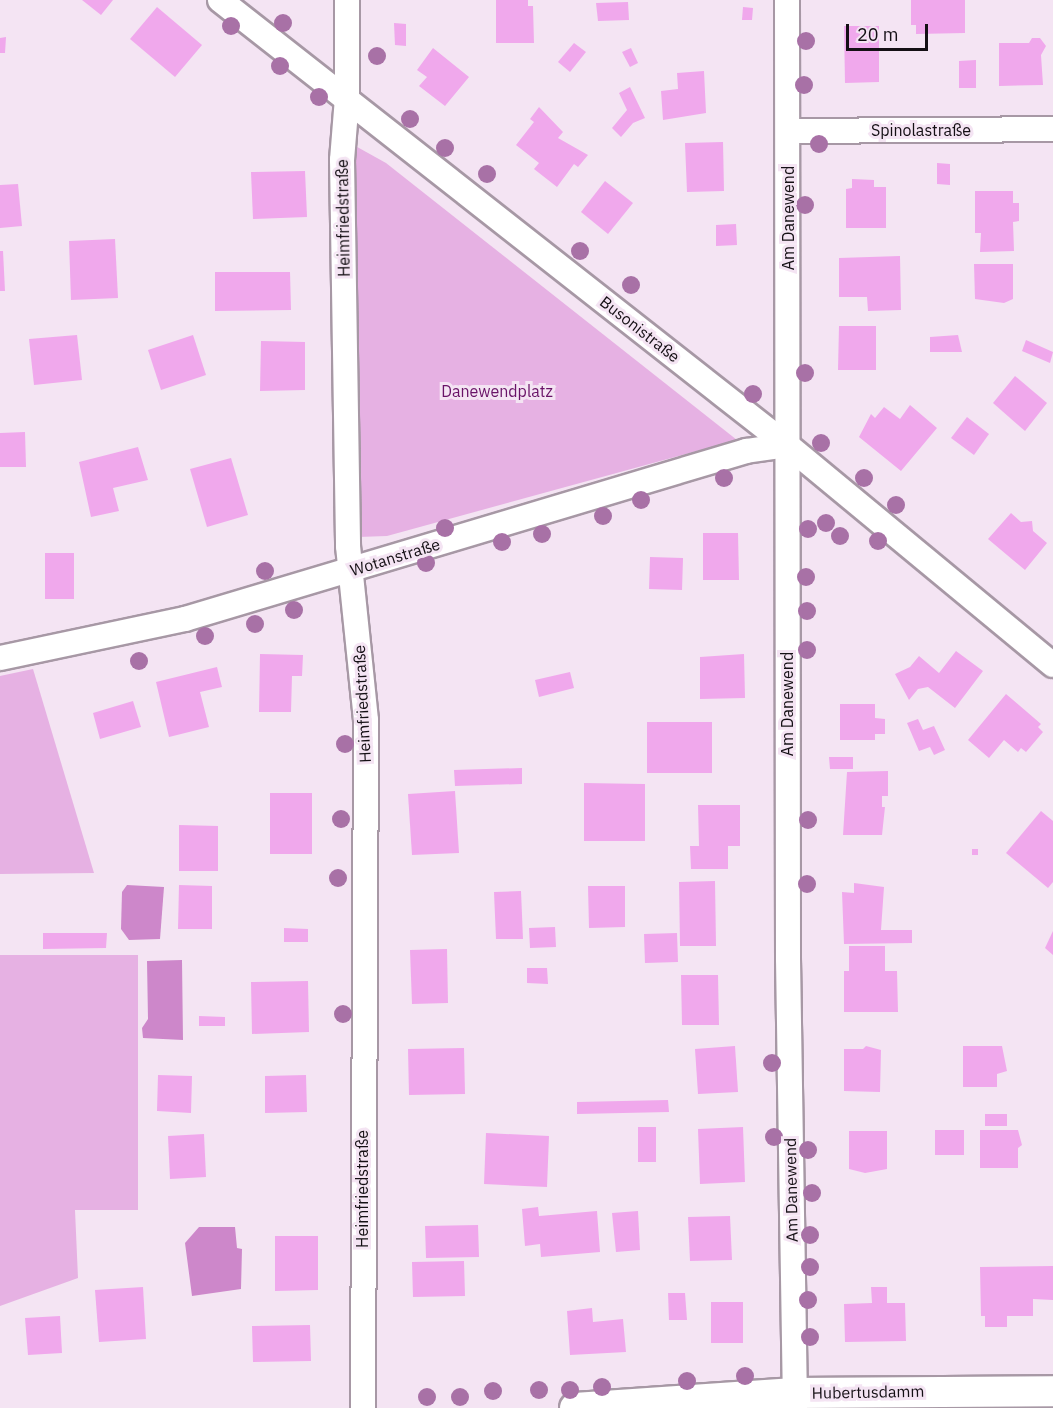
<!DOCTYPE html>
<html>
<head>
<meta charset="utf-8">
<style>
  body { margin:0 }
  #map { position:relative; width:1053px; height:1408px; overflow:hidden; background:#f4e4f3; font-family:"IBM Plex Sans",sans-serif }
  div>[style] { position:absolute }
  .green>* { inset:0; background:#e6b1e3 }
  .water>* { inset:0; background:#cd87ca }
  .building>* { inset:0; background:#f0a8ec }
  .roads { filter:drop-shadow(2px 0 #a798a5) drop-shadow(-2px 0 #a798a5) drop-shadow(0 2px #a798a5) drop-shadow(0 -2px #a798a5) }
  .minor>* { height:24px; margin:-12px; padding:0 12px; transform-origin:12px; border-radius:12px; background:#fff }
  .tertiary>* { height:30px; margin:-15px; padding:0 15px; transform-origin:15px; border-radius:15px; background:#fff }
  .trees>* { width:18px; height:18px; margin:-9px; border-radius:50%; background:#a871a6 }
  span { translate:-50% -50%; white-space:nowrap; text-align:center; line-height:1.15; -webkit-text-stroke:6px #f4e4f3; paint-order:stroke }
  .street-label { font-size:16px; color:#140f14 }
  .park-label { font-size:16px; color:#691367 }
  .scale { position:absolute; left:846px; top:24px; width:82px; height:27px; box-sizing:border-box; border:3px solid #140f14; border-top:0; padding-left:8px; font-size:18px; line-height:21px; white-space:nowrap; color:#140f14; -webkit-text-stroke:4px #f4e4f3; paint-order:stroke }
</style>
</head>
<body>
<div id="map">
  <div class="green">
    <i style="clip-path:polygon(350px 143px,386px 163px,737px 440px,387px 536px,358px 537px)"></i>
    <i style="clip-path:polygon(33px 669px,94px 873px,0 874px,0 676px)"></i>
    <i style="clip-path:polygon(0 955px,138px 955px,138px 1210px,75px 1210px,78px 1278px,0 1306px)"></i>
  </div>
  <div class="water">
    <i style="clip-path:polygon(127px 885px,164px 887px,160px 939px,129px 940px,121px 929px,122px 892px)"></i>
    <i style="clip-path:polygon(182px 960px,183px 1040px,143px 1038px,142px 1028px,148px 1019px,147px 961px)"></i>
    <i style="clip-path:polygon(199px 1227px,235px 1227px,237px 1248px,242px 1249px,241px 1289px,192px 1296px,185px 1243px)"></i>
  </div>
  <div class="building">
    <i style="clip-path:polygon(82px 0,113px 0,101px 15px)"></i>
    <i style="clip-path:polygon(496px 0,528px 0,528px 6px,533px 6px,534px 43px,496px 43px)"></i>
    <i style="clip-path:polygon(911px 0,965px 0,965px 33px,916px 34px,916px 25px,911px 25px)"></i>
    <i style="clip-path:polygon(628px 2px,629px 20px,598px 21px,596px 3px)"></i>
    <i style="clip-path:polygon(157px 7px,202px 45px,175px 77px,130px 39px)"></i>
    <i style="clip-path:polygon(743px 7px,753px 8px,752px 20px,742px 20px)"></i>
    <i style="clip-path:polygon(394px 23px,406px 24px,406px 46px,395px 45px)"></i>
    <i style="clip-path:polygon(844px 26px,879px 26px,879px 82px,845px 83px)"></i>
    <i style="clip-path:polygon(6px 37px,5px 53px,0 53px,0 38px)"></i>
    <i style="clip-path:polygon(1032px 38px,1040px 38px,1046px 46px,1041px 55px,1043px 85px,999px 86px,999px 43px,1029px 43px)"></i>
    <i style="clip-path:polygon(574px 43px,586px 52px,570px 72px,558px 62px)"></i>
    <i style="clip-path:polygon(433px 48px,469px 77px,445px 106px,419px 86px,427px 77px,417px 70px)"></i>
    <i style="clip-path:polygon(631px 48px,638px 63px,630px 67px,622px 52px)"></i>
    <i style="clip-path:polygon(976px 60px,976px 88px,959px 88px,959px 61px)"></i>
    <i style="clip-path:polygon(704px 71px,706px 113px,663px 120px,661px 91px,678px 89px,677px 73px)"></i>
    <i style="clip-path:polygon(630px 87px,645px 118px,633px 123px,621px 137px,612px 128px,627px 110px,619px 93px)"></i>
    <i style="clip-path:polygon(539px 107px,563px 132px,558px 138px,588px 155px,578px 167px,574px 164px,557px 187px,534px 169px,539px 163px,516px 145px,534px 122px,530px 119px)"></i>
    <i style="clip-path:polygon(723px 142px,724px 191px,687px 192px,685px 143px)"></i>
    <i style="clip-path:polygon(937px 163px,950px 164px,950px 185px,937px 184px)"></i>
    <i style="clip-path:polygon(305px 171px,307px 217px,253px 219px,251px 172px)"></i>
    <i style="clip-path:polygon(852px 179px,874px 180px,874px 187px,886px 187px,886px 228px,846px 228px,846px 189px,852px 188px)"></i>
    <i style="clip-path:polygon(605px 181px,633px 203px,608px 234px,581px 212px)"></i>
    <i style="clip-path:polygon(18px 184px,22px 226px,0 228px,0 185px)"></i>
    <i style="clip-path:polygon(975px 191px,1013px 191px,1013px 203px,1019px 203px,1019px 221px,1013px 222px,1014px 251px,980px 252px,981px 233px,975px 233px)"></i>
    <i style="clip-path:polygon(736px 224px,737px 245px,716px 246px,716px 225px)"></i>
    <i style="clip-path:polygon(115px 239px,118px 298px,71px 300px,69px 241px)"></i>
    <i style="clip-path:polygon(0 251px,3px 251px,5px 291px,0 291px)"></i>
    <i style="clip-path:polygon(900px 256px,901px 310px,868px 311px,867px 297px,839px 297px,839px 258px)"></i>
    <i style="clip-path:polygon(974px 264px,1013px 264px,1013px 299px,1004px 303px,975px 299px)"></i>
    <i style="clip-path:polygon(215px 272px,290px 272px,291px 310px,215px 311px)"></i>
    <i style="clip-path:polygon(839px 326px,876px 326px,876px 370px,838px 370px)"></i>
    <i style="clip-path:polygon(77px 335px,82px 380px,34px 385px,29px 339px)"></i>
    <i style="clip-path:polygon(193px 335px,206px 375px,161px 390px,148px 350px)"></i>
    <i style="clip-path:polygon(958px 335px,962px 352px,930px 352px,930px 337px)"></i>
    <i style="clip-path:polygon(1026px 340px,1053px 352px,1050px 363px,1022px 351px)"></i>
    <i style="clip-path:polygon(261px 341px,305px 342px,305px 390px,260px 391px)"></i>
    <i style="clip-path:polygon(1015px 376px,1047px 403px,1025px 431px,993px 403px)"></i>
    <i style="clip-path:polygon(910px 405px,937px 428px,901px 471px,859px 437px,871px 414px,875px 418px,884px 407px,900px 419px)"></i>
    <i style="clip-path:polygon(967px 417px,989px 434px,974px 455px,951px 438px)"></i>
    <i style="clip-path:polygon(25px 432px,26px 467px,0 467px,0 433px)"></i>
    <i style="clip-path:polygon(138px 447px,148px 480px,113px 488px,119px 511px,91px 517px,79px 462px)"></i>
    <i style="clip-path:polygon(231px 458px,248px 515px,207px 527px,190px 469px)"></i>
    <i style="clip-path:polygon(1011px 513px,1021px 522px,1032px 521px,1033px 531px,1047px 543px,1025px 570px,988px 539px)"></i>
    <i style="clip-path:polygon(703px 533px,738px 533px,739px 580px,703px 580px)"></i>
    <i style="clip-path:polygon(45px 553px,74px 553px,74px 599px,45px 599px)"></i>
    <i style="clip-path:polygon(650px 557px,683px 558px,682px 590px,649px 589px)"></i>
    <i style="clip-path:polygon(956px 651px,983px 671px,955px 708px,928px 687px,918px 689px,909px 700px,895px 674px,910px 667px,919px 656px,939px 673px)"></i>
    <i style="clip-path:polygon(260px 654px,303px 655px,302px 676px,292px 676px,291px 712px,259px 712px)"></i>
    <i style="clip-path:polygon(744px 654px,745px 698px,700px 699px,700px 657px)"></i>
    <i style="clip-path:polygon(217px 667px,222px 687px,200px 692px,209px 727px,169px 737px,156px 682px)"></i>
    <i style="clip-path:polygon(570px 672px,574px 688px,539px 697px,535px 680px)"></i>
    <i style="clip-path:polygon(1006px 694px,1041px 724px,1038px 727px,1043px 732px,1026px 752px,1021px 748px,1018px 752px,1004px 740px,989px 758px,968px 740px)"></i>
    <i style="clip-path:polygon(133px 701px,141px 727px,100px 739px,93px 713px)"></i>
    <i style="clip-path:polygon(840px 704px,875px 704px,875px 718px,885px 719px,885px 734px,875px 734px,875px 740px,840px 740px)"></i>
    <i style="clip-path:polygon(918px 719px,923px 730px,934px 726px,945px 750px,934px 755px,930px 747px,919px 751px,907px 723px)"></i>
    <i style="clip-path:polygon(647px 722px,712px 722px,712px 773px,647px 773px)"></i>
    <i style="clip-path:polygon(829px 757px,853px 757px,853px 769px,830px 769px)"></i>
    <i style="clip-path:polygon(522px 768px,522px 784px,455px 786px,454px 770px)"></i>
    <i style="clip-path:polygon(888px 771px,888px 796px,882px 796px,882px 807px,885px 807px,882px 835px,843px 835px,847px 772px)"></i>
    <i style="clip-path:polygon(584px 783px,645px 784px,645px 841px,584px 841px)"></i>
    <i style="clip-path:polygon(455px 791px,459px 853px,412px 855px,408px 794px)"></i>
    <i style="clip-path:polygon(270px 793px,312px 793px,312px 854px,270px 854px)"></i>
    <i style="clip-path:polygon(698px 805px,740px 805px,740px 846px,728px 846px,728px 869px,691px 869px,690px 846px,699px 846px)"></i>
    <i style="clip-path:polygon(1041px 811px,1053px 821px,1053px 882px,1048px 888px,1006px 853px)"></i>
    <i style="clip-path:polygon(179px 825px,218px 826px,218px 871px,179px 871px)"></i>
    <i style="clip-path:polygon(972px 849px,978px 849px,978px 855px,972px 855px)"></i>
    <i style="clip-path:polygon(715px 881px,716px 946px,680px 946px,679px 882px)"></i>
    <i style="clip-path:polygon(854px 883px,884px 887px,881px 930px,912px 930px,912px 943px,844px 944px,842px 892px,854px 893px)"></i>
    <i style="clip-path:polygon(179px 885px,212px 886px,212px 929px,178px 929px)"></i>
    <i style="clip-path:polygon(588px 886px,625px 886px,625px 927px,589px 928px)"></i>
    <i style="clip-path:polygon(521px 891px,523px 939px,496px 939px,494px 892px)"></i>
    <i style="clip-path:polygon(555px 927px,556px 947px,530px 948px,529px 928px)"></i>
    <i style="clip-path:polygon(284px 928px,308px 929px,308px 942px,284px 942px)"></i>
    <i style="clip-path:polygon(1053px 931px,1053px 955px,1045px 948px)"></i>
    <i style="clip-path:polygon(43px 933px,107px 933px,106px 948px,43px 949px)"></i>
    <i style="clip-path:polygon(677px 933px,678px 962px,645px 963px,644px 934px)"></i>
    <i style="clip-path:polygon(849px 946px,885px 946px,885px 971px,897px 971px,898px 1012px,844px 1012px,844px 971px,849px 971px)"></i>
    <i style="clip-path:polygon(447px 949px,448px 1003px,412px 1004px,410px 950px)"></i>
    <i style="clip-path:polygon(527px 968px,547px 968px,548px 984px,527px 983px)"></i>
    <i style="clip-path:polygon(681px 975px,718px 975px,719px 1025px,682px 1025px)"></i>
    <i style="clip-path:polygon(308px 981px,309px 1032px,252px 1034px,251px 982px)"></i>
    <i style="clip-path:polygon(199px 1016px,225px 1017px,225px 1026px,199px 1026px)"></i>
    <i style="clip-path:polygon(735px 1046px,738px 1092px,698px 1094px,695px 1049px)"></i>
    <i style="clip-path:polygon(866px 1046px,881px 1050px,880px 1092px,844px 1091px,844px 1049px,863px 1049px)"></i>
    <i style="clip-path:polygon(963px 1046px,1002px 1046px,1007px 1071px,997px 1074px,997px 1087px,963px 1087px)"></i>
    <i style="clip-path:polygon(464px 1048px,465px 1094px,409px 1095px,408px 1049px)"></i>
    <i style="clip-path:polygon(158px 1075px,192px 1076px,191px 1113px,157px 1111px)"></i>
    <i style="clip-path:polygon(306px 1075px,307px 1112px,265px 1113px,265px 1076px)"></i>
    <i style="clip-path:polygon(668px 1100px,669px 1112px,577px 1114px,577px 1102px)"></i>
    <i style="clip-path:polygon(985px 1114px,1007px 1114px,1007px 1126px,985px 1126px)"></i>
    <i style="clip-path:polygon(638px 1127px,656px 1127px,656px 1162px,638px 1162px)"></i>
    <i style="clip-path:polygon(743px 1127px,745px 1182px,700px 1184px,698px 1129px)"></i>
    <i style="clip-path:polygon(935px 1130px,964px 1130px,964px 1155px,935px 1155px)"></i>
    <i style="clip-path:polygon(980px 1130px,1018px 1130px,1022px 1145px,1018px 1148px,1018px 1168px,980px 1168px)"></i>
    <i style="clip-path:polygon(849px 1131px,887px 1131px,887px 1169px,865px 1173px,849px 1169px)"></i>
    <i style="clip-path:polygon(486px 1133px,549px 1136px,547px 1187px,484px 1184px)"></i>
    <i style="clip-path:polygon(204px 1134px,206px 1177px,170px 1179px,168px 1136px)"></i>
    <i style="clip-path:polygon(538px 1207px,539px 1216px,597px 1211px,600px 1252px,541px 1257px,540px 1244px,525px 1246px,522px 1209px)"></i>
    <i style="clip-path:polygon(638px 1211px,640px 1250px,616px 1252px,612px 1213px)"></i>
    <i style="clip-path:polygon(730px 1216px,732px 1260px,690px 1261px,688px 1217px)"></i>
    <i style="clip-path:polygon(478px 1225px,479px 1257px,426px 1258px,425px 1226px)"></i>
    <i style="clip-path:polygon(275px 1236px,318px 1236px,318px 1290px,275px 1291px)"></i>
    <i style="clip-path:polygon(464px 1261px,465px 1296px,413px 1297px,412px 1262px)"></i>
    <i style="clip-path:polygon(1053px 1266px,1053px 1300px,1033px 1299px,1033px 1316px,1007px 1316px,1007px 1327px,985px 1327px,985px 1316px,981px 1316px,980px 1267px)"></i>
    <i style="clip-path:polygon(143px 1287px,146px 1339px,99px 1342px,95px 1290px)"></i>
    <i style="clip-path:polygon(871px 1287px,887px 1287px,887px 1303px,905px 1303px,906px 1341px,845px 1342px,844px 1304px,872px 1303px)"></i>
    <i style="clip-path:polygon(668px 1293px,685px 1293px,687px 1320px,669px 1320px)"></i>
    <i style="clip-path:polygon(711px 1302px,743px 1302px,743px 1343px,711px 1343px)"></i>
    <i style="clip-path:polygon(592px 1308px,593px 1322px,623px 1319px,626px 1352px,570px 1355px,567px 1311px)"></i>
    <i style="clip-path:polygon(60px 1316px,62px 1353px,28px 1355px,25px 1318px)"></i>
    <i style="clip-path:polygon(310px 1325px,311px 1361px,253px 1362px,252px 1326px)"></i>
  </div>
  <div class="roads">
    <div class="minor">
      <i style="left:220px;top:0;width:721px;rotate:38.13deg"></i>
      <i style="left:787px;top:445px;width:345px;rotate:39.6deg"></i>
      <i style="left:347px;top:0;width:98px;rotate:90deg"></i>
      <i style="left:347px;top:98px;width:62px;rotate:94.6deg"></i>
      <i style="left:342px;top:160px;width:386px;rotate:89.1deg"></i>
      <i style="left:348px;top:546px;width:175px;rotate:84.1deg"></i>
      <i style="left:366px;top:720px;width:688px;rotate:90.25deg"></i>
      <i style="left:787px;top:0;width:959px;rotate:89.94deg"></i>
      <i style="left:788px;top:959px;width:449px;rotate:89.1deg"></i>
      <i style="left:788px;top:131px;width:265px;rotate:-0.4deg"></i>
      <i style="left:0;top:658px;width:189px;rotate:-11.9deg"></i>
      <i style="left:185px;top:619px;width:586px;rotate:-16.67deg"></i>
      <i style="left:746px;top:451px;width:41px;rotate:-8.3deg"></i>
    </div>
    <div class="tertiary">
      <i style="left:575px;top:1408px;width:220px;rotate:-3.9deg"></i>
      <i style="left:794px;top:1393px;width:259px;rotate:-0.4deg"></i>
    </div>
  </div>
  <div class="trees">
    <i style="left:283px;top:23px"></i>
    <i style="left:231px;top:26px"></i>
    <i style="left:806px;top:41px"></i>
    <i style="left:377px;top:56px"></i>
    <i style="left:280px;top:66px"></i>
    <i style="left:804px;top:85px"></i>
    <i style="left:319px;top:97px"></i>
    <i style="left:410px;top:119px"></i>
    <i style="left:819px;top:144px"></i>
    <i style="left:445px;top:148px"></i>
    <i style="left:487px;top:174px"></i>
    <i style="left:805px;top:205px"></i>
    <i style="left:580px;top:251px"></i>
    <i style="left:631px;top:285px"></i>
    <i style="left:805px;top:373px"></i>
    <i style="left:753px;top:394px"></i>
    <i style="left:821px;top:443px"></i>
    <i style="left:724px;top:478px"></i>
    <i style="left:864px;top:478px"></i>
    <i style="left:641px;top:500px"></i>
    <i style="left:896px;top:505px"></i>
    <i style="left:603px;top:516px"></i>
    <i style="left:826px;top:523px"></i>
    <i style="left:445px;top:528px"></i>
    <i style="left:808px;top:529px"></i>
    <i style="left:542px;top:534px"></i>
    <i style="left:840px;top:536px"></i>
    <i style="left:878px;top:541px"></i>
    <i style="left:502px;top:542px"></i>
    <i style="left:426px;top:563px"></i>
    <i style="left:265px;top:571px"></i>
    <i style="left:806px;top:577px"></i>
    <i style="left:294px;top:610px"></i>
    <i style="left:807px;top:611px"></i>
    <i style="left:255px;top:624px"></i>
    <i style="left:205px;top:636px"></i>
    <i style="left:807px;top:650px"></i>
    <i style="left:139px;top:661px"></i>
    <i style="left:345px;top:744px"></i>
    <i style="left:341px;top:819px"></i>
    <i style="left:808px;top:820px"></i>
    <i style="left:338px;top:878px"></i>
    <i style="left:807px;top:884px"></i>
    <i style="left:343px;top:1014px"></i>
    <i style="left:772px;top:1063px"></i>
    <i style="left:774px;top:1137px"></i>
    <i style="left:808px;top:1150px"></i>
    <i style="left:812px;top:1193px"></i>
    <i style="left:810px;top:1235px"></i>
    <i style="left:810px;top:1267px"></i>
    <i style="left:808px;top:1300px"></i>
    <i style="left:810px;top:1337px"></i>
    <i style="left:745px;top:1376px"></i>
    <i style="left:687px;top:1381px"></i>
    <i style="left:602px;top:1387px"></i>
    <i style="left:539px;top:1390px"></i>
    <i style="left:570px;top:1390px"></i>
    <i style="left:493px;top:1391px"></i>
    <i style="left:427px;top:1397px"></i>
    <i style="left:460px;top:1397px"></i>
  </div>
  <div class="street-label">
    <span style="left:921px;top:130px">Spinolastraße</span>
    <span style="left:343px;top:218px;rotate:-91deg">Heimfriedstraße</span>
    <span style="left:788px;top:218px;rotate:-90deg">Am Danewend</span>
    <span style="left:640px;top:329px;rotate:38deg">Busonistraße</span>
    <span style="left:395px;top:557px;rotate:-17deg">Wotanstraße</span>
    <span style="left:362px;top:704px;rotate:-93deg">Heimfriedstraße</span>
    <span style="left:787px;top:704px;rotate:-90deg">Am Danewend</span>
    <span style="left:362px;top:1189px;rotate:-90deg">Heimfriedstraße</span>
    <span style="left:791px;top:1190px;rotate:-91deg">Am Danewend</span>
    <span style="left:868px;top:1392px;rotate:-1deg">Hubertusdamm</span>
  </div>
  <div class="park-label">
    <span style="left:497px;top:391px">Danewendplatz</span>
  </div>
  <div class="scale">20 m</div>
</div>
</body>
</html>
